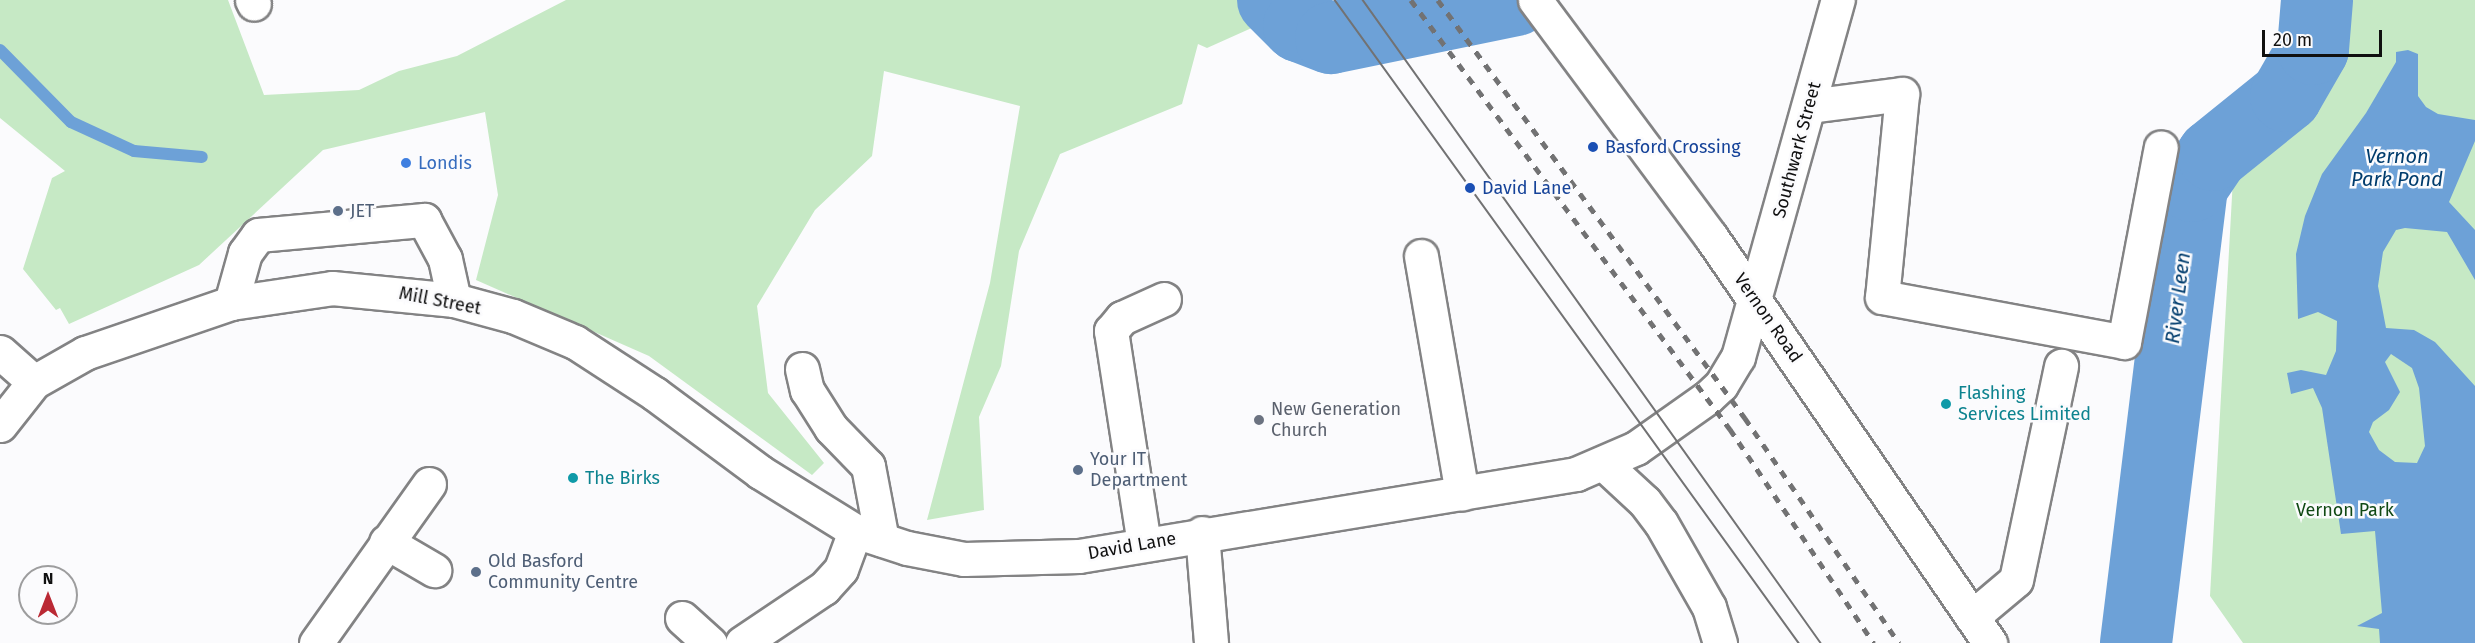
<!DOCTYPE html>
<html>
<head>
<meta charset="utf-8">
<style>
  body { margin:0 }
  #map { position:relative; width:2475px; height:643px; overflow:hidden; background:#fbfbfd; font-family:"Fira Sans",sans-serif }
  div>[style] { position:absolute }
  .green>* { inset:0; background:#c6e9c5 }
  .water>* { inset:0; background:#6da1d7 }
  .stream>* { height:12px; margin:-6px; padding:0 6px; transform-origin:6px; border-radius:6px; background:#6da1d7 }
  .river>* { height:72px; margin:-36px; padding:0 36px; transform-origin:36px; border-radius:36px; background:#6da1d7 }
  .roads { filter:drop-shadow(2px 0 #838384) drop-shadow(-2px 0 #838384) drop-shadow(0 2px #838384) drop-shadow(0 -2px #838384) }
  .minor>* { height:33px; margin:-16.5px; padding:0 16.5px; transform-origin:16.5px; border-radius:16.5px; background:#fff }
  .major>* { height:33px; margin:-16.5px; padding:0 16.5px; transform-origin:16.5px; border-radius:16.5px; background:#fff }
  .tram>* { height:1.5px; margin:-0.75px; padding:0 0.75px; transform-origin:0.75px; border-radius:0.75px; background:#727273 }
  .rail>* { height:4.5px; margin-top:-2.25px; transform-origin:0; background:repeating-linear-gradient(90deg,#727273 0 8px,transparent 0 16px) }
  .dots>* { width:16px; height:16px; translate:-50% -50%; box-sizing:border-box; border:3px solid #fbfbfd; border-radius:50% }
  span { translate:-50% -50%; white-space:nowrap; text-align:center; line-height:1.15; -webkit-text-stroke:5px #fbfbfd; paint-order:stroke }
  .transit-label { font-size:18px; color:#164399 }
  .left { translate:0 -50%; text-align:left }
  .street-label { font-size:18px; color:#101010 }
  .shop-label { font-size:18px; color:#366cbe }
  .service-label { font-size:18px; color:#4e5e75 }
  .culture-label { font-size:18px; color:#0d838f }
  .worship-label { font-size:18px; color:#5b616d }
  .park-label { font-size:18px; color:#114914 }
  .water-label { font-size:20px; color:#003c6d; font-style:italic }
  .north { position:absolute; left:18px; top:565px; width:60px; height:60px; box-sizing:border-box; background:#fbfbfd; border:2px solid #9d9d9e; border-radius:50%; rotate:0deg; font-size:16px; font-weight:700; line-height:24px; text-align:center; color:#101010 }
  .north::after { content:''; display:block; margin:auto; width:21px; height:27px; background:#ba2934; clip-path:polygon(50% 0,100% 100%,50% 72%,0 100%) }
  .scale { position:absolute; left:2262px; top:30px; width:120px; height:27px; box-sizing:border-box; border:3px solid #101010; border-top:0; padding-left:8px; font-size:18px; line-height:21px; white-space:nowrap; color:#101010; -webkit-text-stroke:4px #fbfbfd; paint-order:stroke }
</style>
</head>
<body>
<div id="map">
  <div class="green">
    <i style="clip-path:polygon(0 0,228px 0,264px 95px,359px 90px,399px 71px,457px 56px,566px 0,1244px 0,1265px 22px,1207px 48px,1198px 44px,1182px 104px,1060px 154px,1019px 251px,1001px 366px,979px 417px,984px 510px,927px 520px,990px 283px,1020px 106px,884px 71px,872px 156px,815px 210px,757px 306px,768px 393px,824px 463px,812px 475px,649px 356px,476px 280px,498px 195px,485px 112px,323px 150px,199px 265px,69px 324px,60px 308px,56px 310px,23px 269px,52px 178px,65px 171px,0 118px)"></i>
    <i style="clip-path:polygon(2337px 0,2475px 0,2475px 643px,2243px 643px,2210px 596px,2233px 178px,2307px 100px,2340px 38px)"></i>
  </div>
  <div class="water">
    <i style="clip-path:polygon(evenodd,2408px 50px,2418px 54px,2418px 96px,2426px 107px,2438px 114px,2475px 120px,2475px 141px,2449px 202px,2475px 230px,2475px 280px,2447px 232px,2405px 228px,2396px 230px,2383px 252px,2378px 286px,2386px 328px,2414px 330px,2435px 342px,2475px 386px,2475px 643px,2380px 643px,2379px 629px,2357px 626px,2382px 613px,2375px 531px,2341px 534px,2322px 408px,2313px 388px,2291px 394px,2287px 373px,2301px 370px,2326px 375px,2336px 351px,2337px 321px,2318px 312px,2298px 319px,2296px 254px,2305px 216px,2322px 174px,2366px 113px,2396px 62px,2396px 52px,2408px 50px,2391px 354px,2412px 368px,2419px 388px,2425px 446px,2417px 463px,2395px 462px,2379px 450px,2369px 432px,2373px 422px,2389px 410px,2400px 392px,2385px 362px,2391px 354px)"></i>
  </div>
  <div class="stream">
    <i style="left:0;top:50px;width:101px;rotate:45.4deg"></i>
    <i style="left:71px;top:122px;width:69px;rotate:24.7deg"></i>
    <i style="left:134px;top:151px;width:68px;rotate:5deg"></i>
  </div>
  <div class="river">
    <i style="left:1273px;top:0;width:37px;rotate:45deg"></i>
    <i style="left:1299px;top:26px;width:34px;rotate:21deg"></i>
    <i style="left:1331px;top:38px;width:189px;rotate:-11.6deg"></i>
    <i style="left:2136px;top:643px;width:460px;rotate:-83deg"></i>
    <i style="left:2192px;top:186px;width:37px;rotate:-56deg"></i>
    <i style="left:2213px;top:155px;width:94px;rotate:-38.9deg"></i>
    <i style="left:2286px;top:96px;width:54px;rotate:-60.1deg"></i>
    <i style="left:2313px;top:49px;width:49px;rotate:-85.3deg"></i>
  </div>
  <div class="roads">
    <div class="minor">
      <i style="left:252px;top:0;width:4px;rotate:63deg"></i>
      <i style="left:1809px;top:106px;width:94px;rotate:-7.4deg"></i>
      <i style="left:1902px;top:94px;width:204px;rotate:95.6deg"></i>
      <i style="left:1882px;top:297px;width:246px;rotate:10.5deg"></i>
      <i style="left:2124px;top:342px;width:198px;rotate:-79.3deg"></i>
      <i style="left:1421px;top:256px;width:241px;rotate:80.2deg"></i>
      <i style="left:231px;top:303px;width:52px;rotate:-74.4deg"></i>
      <i style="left:245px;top:253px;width:22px;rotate:-54deg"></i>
      <i style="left:258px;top:235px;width:167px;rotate:-5.2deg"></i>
      <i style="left:424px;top:220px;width:44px;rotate:61.7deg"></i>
      <i style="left:445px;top:259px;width:42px;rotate:77.6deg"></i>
      <i style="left:0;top:352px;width:45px;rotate:41.4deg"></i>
      <i style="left:802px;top:369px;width:22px;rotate:77deg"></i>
      <i style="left:807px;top:390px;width:45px;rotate:57.7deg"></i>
      <i style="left:831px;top:428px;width:53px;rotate:45.8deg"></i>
      <i style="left:868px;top:466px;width:75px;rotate:79.3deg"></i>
      <i style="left:1605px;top:465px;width:54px;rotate:42.8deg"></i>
      <i style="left:1645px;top:502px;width:26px;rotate:53deg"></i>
      <i style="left:1661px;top:523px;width:97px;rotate:60.3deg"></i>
      <i style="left:1709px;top:607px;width:38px;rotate:73deg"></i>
      <i style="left:1202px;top:533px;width:110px;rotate:85.3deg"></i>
      <i style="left:386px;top:542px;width:56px;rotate:30.3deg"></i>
      <i style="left:1144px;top:544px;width:216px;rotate:-98.8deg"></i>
      <i style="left:1111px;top:331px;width:17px;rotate:-50deg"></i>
      <i style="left:1122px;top:318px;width:46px;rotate:-24.3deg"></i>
      <i style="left:1972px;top:617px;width:57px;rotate:-40.1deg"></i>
      <i style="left:2016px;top:580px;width:219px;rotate:-78.1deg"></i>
      <i style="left:682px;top:618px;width:38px;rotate:42deg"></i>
      <i style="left:316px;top:643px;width:195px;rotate:-54.6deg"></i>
      <i style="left:742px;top:643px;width:99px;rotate:-33.9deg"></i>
      <i style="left:824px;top:588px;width:25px;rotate:-48deg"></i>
      <i style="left:841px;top:569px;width:40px;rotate:-69.8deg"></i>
    </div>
    <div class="major">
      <i style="left:1535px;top:0;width:295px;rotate:53.4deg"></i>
      <i style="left:1711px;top:237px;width:493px;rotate:55.5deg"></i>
      <i style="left:0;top:425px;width:55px;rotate:-51.7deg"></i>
      <i style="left:34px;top:382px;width:59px;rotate:-29.6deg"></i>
      <i style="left:85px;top:353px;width:154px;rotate:-18.9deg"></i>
      <i style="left:231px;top:303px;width:102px;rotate:-8.4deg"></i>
      <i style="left:332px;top:288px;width:123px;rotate:5.6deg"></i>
      <i style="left:454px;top:300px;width:61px;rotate:15.2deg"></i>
      <i style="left:513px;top:316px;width:67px;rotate:22.8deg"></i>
      <i style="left:575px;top:342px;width:95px;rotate:33deg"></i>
      <i style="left:655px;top:394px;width:131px;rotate:36.6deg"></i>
      <i style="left:760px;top:472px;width:112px;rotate:31.8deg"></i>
      <i style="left:855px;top:531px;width:55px;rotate:18.1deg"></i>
      <i style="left:907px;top:548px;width:58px;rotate:10.9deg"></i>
      <i style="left:964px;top:559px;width:115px;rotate:-1.5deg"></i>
      <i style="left:1079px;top:556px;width:504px;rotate:-9.37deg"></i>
      <i style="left:1576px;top:474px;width:65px;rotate:-23.4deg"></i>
      <i style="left:1636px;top:448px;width:87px;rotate:-35.2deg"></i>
      <i style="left:1707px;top:398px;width:19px;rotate:-43deg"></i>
      <i style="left:1721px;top:385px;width:33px;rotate:-59deg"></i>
      <i style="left:1738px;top:357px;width:371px;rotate:-74.4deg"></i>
    </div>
  </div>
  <div class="tram">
    <i style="left:1335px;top:0;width:793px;rotate:54.19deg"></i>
    <i style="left:1363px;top:0;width:789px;rotate:54.54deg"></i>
  </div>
  <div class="rail">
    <i style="left:1411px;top:0;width:535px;rotate:53.37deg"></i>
    <i style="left:1730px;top:429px;width:258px;rotate:56.1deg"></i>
    <i style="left:1438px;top:0;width:519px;rotate:53.7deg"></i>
    <i style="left:1745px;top:418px;width:273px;rotate:55.6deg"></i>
  </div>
  <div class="dots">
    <i style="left:1593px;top:147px;background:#1a4fb4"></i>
    <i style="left:406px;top:163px;background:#3f7fe0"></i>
    <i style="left:1470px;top:188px;background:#1a4fb4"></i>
    <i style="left:338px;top:211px;background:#5c6f8a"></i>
    <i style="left:1946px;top:404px;background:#0f9aa8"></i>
    <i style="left:1259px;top:420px;background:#6b7280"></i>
    <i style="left:1078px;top:470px;background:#5c6f8a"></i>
    <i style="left:573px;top:478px;background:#0f9aa8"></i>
    <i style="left:476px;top:572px;background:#5c6f8a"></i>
  </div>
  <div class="transit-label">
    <span class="left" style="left:1605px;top:147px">Basford Crossing</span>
    <span class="left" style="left:1482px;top:188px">David Lane</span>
  </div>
  <div class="street-label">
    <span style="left:1797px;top:150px;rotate:-75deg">Southwark Street</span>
    <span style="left:440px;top:301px;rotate:11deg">Mill Street</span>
    <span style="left:1768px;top:318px;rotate:55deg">Vernon Road</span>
    <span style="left:1132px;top:546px;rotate:-10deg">David Lane</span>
  </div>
  <div class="shop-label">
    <span class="left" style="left:418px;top:163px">Londis</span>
  </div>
  <div class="service-label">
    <span class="left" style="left:350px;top:211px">JET</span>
    <span class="left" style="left:1090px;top:470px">Your IT<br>Department</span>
    <span class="left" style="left:488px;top:572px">Old Basford<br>Community Centre</span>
  </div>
  <div class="culture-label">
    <span class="left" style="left:1958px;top:404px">Flashing<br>Services Limited</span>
    <span class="left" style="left:585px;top:478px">The Birks</span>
  </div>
  <div class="worship-label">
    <span class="left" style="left:1271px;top:420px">New Generation<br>Church</span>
  </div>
  <div class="park-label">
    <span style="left:2345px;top:510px">Vernon Park</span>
  </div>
  <div class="water-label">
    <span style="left:2397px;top:168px">Vernon<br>Park Pond</span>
    <span style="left:2178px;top:298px;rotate:-83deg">River Leen</span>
  </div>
  <div class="north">N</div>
  <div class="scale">20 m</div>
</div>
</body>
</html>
